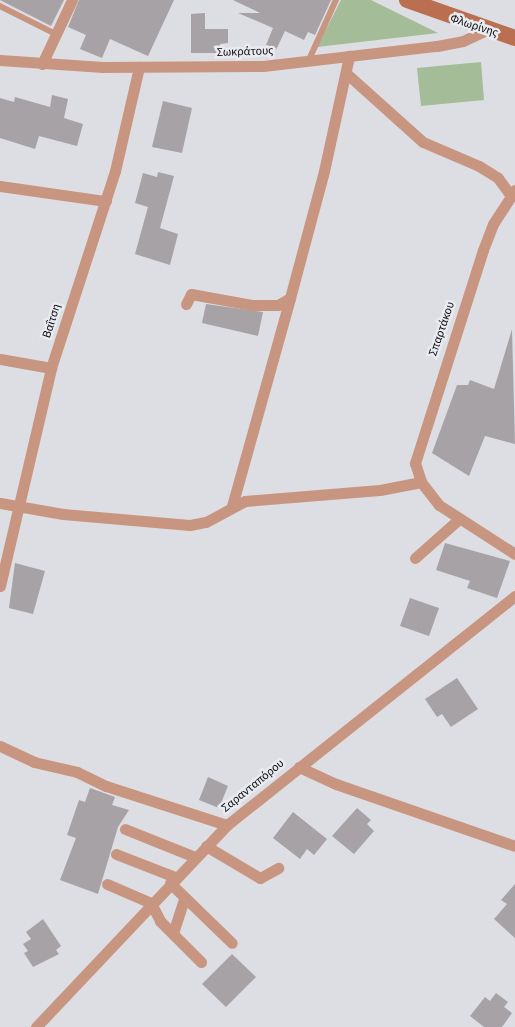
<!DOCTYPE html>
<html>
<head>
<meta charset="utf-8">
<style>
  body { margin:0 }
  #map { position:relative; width:515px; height:1027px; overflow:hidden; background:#dddee3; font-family:"Source Sans 3",sans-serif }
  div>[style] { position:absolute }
  .green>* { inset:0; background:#a4bc97 }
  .building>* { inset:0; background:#a7a2a5 }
  .service>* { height:5.5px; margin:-2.75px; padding:0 2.75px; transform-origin:2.75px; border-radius:2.75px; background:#c89580 }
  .minor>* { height:11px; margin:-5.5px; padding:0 5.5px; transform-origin:5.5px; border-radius:5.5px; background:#c89580 }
  .secondary>* { height:16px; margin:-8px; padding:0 8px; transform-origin:8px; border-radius:8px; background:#b96f50 }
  span { translate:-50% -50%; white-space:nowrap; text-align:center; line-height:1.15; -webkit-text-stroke:5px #eaebf0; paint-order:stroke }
  .street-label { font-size:12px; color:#0b0b0d }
</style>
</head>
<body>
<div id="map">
  <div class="green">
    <i style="clip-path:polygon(341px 0,371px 0,438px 33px,317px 47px)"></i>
    <i style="clip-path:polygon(481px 62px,484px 100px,421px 106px,417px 68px)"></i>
  </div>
  <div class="building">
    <i style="clip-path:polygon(0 0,64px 0,51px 26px)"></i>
    <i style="clip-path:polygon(79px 0,174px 0,148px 56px,110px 39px,102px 58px,80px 49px,86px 35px,68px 27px)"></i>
    <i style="clip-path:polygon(233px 0,331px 0,315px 35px,308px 32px,304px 40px,285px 31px,276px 50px,266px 45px,273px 28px,238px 13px,260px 13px)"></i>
    <i style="clip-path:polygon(205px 13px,205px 29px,228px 29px,228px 43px,220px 44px,220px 53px,191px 53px,191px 14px)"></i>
    <i style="clip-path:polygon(52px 95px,68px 99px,64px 118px,83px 124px,77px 146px,39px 136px,35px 149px,0 138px,0 98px,14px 102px,15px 97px,50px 107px)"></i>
    <i style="clip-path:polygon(163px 101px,192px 108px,182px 153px,152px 147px)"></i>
    <i style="clip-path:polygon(158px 172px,174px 176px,160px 228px,178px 234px,170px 265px,135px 254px,148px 207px,135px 203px,143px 173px,157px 177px)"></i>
    <i style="clip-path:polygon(206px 304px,263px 312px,258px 336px,202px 323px)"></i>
    <i style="clip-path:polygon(512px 329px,515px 444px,485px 436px,469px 476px,432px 453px,457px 385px,468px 385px,470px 380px,494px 389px)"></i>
    <i style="clip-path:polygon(445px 543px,510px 561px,497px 598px,467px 588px,470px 581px,436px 570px)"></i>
    <i style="clip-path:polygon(15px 563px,45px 571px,33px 614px,9px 608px)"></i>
    <i style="clip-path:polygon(410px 598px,439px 608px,429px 636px,400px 626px)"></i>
    <i style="clip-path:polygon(457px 678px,478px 709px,451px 727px,442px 714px,437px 717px,425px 699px)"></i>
    <i style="clip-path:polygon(208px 777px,228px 786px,219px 808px,199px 800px)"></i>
    <i style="clip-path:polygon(90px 788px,115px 797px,112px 805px,129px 810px,118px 827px,98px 894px,60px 880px,76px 838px,67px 835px,79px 800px,85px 802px)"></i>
    <i style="clip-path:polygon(357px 808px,371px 820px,367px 824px,374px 831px,354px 854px,332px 836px)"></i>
    <i style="clip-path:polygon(293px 812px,327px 839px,314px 855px,307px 849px,300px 859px,273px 838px)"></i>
    <i style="clip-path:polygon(515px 884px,515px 938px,494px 919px,507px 904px,501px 900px)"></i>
    <i style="clip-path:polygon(43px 919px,61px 946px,56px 950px,59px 954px,33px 967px,24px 953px,28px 951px,23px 944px,31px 939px,26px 932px)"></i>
    <i style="clip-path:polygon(232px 954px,256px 977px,226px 1007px,202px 984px)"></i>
    <i style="clip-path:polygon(496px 993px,508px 1002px,504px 1007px,512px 1013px,502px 1027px,484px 1027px,470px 1016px,485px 997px,490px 1001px)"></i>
  </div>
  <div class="service">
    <i style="left:0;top:6px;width:63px;rotate:26.6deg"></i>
    <i style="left:309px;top:60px;width:66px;rotate:-65.8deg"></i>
  </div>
  <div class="minor">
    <i style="left:0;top:60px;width:103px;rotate:3.9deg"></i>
    <i style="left:103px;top:67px;width:160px;rotate:-0.4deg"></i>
    <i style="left:263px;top:66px;width:175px;rotate:-6.6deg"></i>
    <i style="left:437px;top:46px;width:26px;rotate:-11deg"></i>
    <i style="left:463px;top:41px;width:26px;rotate:-25deg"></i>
    <i style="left:42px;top:64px;width:71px;rotate:-64.9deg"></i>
    <i style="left:346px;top:73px;width:103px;rotate:41.9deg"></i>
    <i style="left:423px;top:142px;width:61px;rotate:23.2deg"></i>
    <i style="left:479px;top:166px;width:22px;rotate:32deg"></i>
    <i style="left:498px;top:178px;width:22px;rotate:54deg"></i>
    <i style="left:0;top:186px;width:107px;rotate:8.1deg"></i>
    <i style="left:515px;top:190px;width:40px;rotate:122.9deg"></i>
    <i style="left:493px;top:224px;width:28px;rotate:111deg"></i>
    <i style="left:483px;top:250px;width:224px;rotate:107.7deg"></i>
    <i style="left:415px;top:463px;width:20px;rotate:72deg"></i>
    <i style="left:421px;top:482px;width:29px;rotate:52deg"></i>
    <i style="left:439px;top:505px;width:90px;rotate:32.8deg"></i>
    <i style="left:186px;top:304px;width:11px;rotate:-63deg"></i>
    <i style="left:191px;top:294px;width:63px;rotate:10.1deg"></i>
    <i style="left:253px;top:305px;width:25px"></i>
    <i style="left:278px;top:305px;width:14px;rotate:-30deg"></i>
    <i style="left:290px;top:298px;width:131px;rotate:-75deg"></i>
    <i style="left:324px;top:171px;width:118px;rotate:-77.7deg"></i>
    <i style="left:0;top:359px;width:52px;rotate:10deg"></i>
    <i style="left:0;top:503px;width:64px;rotate:9.9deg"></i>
    <i style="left:63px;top:514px;width:127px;rotate:5deg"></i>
    <i style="left:190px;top:525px;width:16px;rotate:-11deg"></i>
    <i style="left:206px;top:522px;width:44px;rotate:-28.3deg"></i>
    <i style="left:245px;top:501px;width:135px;rotate:-4.7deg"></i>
    <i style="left:380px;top:490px;width:42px;rotate:-11deg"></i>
    <i style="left:232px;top:506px;width:216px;rotate:-74.4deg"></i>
    <i style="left:415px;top:558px;width:57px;rotate:-41.5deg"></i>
    <i style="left:0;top:586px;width:224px;rotate:-76.8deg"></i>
    <i style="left:51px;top:368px;width:207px;rotate:-72deg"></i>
    <i style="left:115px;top:171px;width:107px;rotate:-77deg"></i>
    <i style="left:0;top:746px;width:38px;rotate:25deg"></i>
    <i style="left:34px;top:762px;width:44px;rotate:13.1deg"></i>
    <i style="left:77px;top:772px;width:32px;rotate:26deg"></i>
    <i style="left:106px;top:786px;width:127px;rotate:17.9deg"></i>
    <i style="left:299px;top:767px;width:41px;rotate:24.7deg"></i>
    <i style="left:336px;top:784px;width:189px;rotate:19.1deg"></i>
    <i style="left:125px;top:829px;width:75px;rotate:21.8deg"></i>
    <i style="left:206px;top:846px;width:63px;rotate:30.7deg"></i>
    <i style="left:260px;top:878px;width:21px;rotate:-29deg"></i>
    <i style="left:116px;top:854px;width:63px;rotate:21.3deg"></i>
    <i style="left:170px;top:883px;width:86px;rotate:44.1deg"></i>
    <i style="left:107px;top:884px;width:48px;rotate:23.4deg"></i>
    <i style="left:151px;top:903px;width:20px;rotate:63deg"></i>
    <i style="left:160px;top:921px;width:58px;rotate:45deg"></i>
    <i style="left:173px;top:933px;width:36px;rotate:-72deg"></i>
    <i style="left:36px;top:1027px;width:278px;rotate:-46.6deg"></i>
    <i style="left:227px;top:825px;width:368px;rotate:-38.5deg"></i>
  </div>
  <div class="secondary">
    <i style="left:407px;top:0;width:114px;rotate:19.4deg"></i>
  </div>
  <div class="street-label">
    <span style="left:474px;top:26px;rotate:18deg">Φλωρίνης</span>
    <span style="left:245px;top:52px;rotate:-2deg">Σωκράτους</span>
    <span style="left:52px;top:321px;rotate:-72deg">Βαΐτση</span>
    <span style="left:442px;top:329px;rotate:-71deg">Σπαρτάκου</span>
    <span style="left:253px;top:786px;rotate:-39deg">Σαρανταπόρου</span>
  </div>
</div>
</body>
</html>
